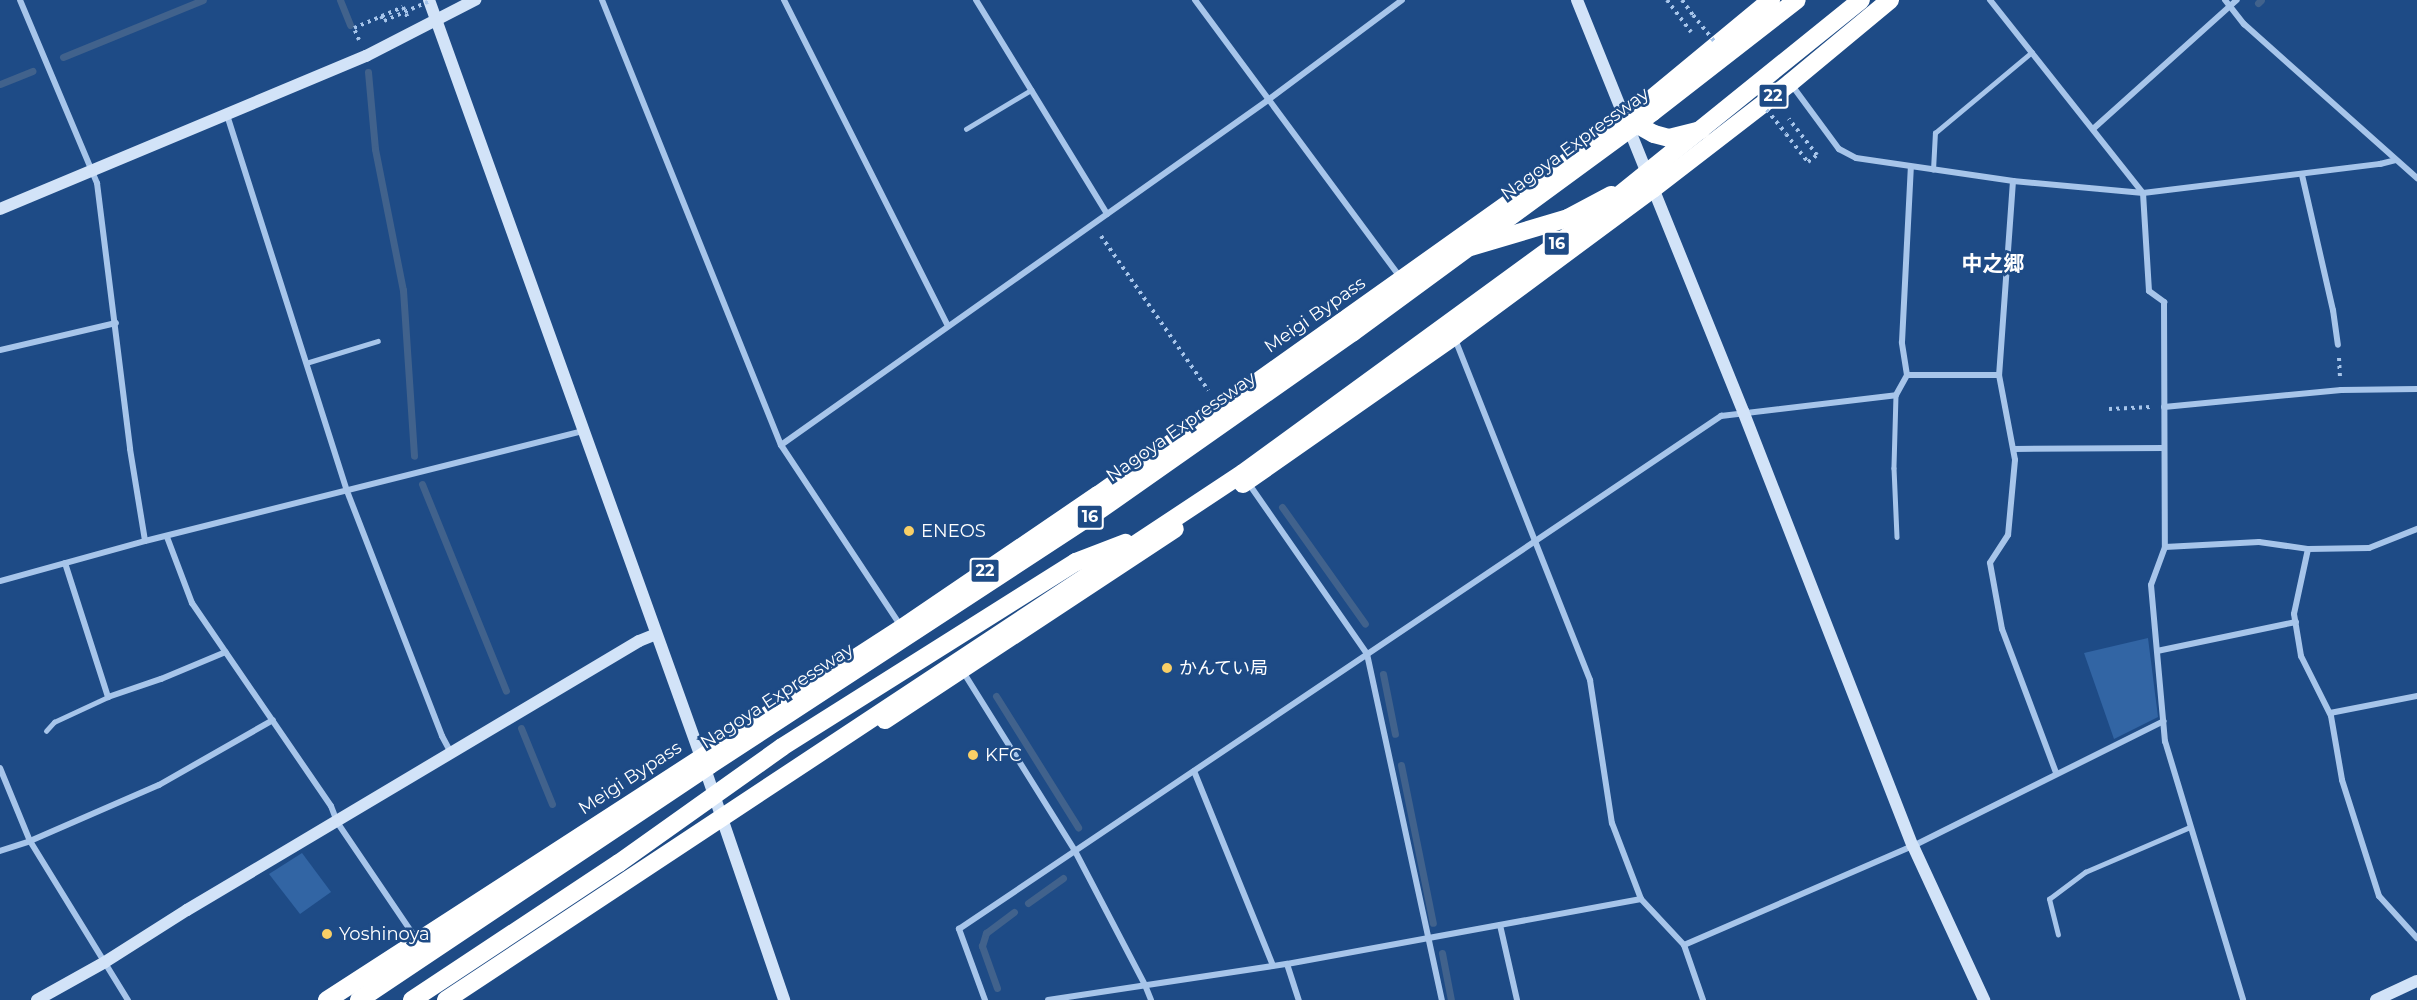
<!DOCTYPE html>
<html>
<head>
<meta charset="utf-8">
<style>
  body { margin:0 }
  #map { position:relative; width:2417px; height:1000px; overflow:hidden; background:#1e4b86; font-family:Montserrat,"Noto Sans JP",sans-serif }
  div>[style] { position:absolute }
  .green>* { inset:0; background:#3265a4 }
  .stream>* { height:7px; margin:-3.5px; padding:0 3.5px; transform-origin:3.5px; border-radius:3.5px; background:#41628c }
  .path>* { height:4px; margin-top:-2px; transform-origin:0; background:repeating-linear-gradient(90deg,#a7c5ea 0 3px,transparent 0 7.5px) }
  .lane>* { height:4.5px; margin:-2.25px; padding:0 2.25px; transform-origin:2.25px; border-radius:2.25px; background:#a7c5ea }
  .street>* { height:6px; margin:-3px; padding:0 3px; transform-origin:3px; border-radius:3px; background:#a7c5ea }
  .secondary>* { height:12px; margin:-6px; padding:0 6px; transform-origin:6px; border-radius:6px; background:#d2e3f8 }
  .highway>* { height:18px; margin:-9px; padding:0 9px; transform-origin:9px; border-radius:9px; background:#fff }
  .path-bridge>* { height:4px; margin-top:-2px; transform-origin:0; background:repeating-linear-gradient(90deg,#a7c5ea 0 3px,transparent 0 7.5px) }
  .highway-bridge>* { height:18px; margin:-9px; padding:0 9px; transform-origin:9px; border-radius:9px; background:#fff }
  .dots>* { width:16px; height:16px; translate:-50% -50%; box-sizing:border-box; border:3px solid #1e4b86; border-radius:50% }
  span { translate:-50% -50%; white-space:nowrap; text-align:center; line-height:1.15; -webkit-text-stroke:5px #1e4b86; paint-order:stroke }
  .shield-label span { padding:2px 4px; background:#1e4b86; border:2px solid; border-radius:4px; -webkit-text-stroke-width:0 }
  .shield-label { font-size:16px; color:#fff; font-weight:700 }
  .street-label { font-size:18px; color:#fff }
  .poi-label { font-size:18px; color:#fff }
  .left { translate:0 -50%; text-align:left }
  .quarter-label { font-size:21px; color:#fff; font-weight:700 }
</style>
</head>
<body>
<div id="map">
  <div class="green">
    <i style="clip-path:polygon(2148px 638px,2158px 717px,2114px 739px,2084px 653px)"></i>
    <i style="clip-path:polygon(302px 853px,331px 892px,300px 914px,269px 874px)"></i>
  </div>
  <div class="stream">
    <i style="left:340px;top:0;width:27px;rotate:68deg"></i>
    <i style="left:2258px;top:3px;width:4px;rotate:-45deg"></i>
    <i style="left:63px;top:57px;width:151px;rotate:-22.2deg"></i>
    <i style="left:368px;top:72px;width:77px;rotate:84.8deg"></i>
    <i style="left:375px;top:149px;width:144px;rotate:78.8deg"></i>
    <i style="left:403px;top:290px;width:166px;rotate:86.2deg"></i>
    <i style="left:0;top:84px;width:35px;rotate:-22deg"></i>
    <i style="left:422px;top:484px;width:223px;rotate:67.9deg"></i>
    <i style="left:1282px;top:507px;width:143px;rotate:54.6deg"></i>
    <i style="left:1383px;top:674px;width:61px;rotate:78.7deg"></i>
    <i style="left:996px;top:696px;width:155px;rotate:58deg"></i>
    <i style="left:521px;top:728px;width:82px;rotate:67.8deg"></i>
    <i style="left:1401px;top:765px;width:161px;rotate:78.6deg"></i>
    <i style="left:1028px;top:903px;width:43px;rotate:-35.5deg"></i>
    <i style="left:1442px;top:953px;width:48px;rotate:79.2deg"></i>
    <i style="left:997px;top:988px;width:45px;rotate:-109.7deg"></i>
    <i style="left:982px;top:946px;width:14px;rotate:-73deg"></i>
    <i style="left:986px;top:933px;width:35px;rotate:-37deg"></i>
  </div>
  <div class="path">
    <i style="left:1667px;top:0;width:40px;rotate:53deg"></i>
    <i style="left:1682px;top:0;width:19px;rotate:54deg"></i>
    <i style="left:359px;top:40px;width:13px;rotate:-113deg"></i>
    <i style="left:354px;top:28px;width:53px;rotate:-23.2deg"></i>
    <i style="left:403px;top:7px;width:12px;rotate:66deg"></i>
    <i style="left:1786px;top:134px;width:36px;rotate:52deg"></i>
    <i style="left:1808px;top:162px;width:11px;rotate:-38deg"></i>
    <i style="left:1817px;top:155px;width:46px;rotate:-127.9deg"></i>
    <i style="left:1101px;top:236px;width:188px;rotate:55.2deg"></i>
    <i style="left:2339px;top:358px;width:19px;rotate:87deg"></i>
    <i style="left:2109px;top:409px;width:42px;rotate:-2.7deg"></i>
  </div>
  <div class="lane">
    <i style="left:966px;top:129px;width:76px;rotate:-31deg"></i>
    <i style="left:1933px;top:170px;width:37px;rotate:-87deg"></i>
    <i style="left:1935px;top:133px;width:126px;rotate:-39.9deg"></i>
    <i style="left:306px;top:363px;width:75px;rotate:-17deg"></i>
    <i style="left:1896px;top:395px;width:73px;rotate:91.6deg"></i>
    <i style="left:1894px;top:468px;width:69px;rotate:87.5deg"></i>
    <i style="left:46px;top:731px;width:12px;rotate:-48deg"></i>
    <i style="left:54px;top:722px;width:60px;rotate:-24.8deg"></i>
    <i style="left:2058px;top:935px;width:37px;rotate:-104deg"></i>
    <i style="left:2049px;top:899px;width:45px;rotate:-36.9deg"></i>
    <i style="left:2085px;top:872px;width:114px;rotate:-23.2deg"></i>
  </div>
  <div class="street">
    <i style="left:20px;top:0;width:199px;rotate:67.2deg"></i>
    <i style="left:97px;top:183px;width:268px;rotate:82.9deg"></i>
    <i style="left:130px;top:449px;width:93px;rotate:80.7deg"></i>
    <i style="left:602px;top:0;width:480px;rotate:68.1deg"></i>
    <i style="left:781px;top:445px;width:216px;rotate:56.5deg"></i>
    <i style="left:784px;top:0;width:365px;rotate:63.3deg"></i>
    <i style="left:976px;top:0;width:251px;rotate:58.5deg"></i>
    <i style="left:1195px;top:0;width:345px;rotate:53.5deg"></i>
    <i style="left:1990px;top:0;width:246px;rotate:51.6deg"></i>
    <i style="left:2143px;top:193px;width:98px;rotate:86.5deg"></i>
    <i style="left:2149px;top:291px;width:19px;rotate:36deg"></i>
    <i style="left:2164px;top:302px;width:245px;rotate:89.8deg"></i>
    <i style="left:2165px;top:547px;width:40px;rotate:110.2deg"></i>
    <i style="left:2151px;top:585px;width:157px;rotate:84.9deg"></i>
    <i style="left:2165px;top:741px;width:270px;rotate:73.2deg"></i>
    <i style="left:2225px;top:0;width:31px;rotate:52deg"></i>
    <i style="left:2244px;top:24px;width:232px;rotate:41.7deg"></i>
    <i style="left:1791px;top:84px;width:81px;rotate:53.6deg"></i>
    <i style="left:1839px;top:149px;width:19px;rotate:28deg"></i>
    <i style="left:1856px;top:158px;width:159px;rotate:8.3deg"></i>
    <i style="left:2013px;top:181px;width:131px;rotate:5.3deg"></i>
    <i style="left:2143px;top:193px;width:239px;rotate:-7deg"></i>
    <i style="left:2380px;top:164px;width:16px;rotate:-14deg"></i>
    <i style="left:227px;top:115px;width:395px;rotate:72.3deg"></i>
    <i style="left:347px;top:491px;width:263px;rotate:68.8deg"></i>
    <i style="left:442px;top:736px;width:19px;rotate:62deg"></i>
    <i style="left:2093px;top:129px;width:193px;rotate:-41.9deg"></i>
    <i style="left:2302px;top:175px;width:139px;rotate:77.1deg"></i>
    <i style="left:2333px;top:310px;width:35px;rotate:82deg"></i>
    <i style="left:2013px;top:181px;width:195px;rotate:94.1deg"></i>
    <i style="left:1999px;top:375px;width:86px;rotate:79.3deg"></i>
    <i style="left:2015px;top:460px;width:75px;rotate:95.3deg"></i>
    <i style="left:2008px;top:535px;width:33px;rotate:123deg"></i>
    <i style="left:1990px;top:563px;width:67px;rotate:79.7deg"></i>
    <i style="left:2002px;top:629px;width:154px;rotate:69.4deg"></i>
    <i style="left:1455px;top:339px;width:367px;rotate:68.4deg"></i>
    <i style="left:1590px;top:680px;width:145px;rotate:81.3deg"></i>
    <i style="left:1612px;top:823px;width:81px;rotate:69.1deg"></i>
    <i style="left:1641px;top:899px;width:63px;rotate:46.9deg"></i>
    <i style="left:1684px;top:945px;width:58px;rotate:70.9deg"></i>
    <i style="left:0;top:350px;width:119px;rotate:-13.1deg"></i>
    <i style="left:1907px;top:375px;width:33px;rotate:-99deg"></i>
    <i style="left:1902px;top:342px;width:175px;rotate:-87.1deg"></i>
    <i style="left:2164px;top:407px;width:178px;rotate:-5.5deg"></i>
    <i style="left:2341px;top:390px;width:76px;rotate:-0.8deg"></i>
    <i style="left:781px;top:445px;width:597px;rotate:-35.31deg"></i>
    <i style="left:1268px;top:100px;width:167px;rotate:-36.7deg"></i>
    <i style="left:2014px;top:449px;width:150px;rotate:-0.4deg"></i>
    <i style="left:1249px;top:484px;width:207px;rotate:55.2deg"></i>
    <i style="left:1367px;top:654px;width:354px;rotate:77.8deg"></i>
    <i style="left:167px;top:537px;width:71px;rotate:69.3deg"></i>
    <i style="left:192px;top:603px;width:246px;rotate:55.6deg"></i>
    <i style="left:331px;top:806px;width:17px;rotate:69deg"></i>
    <i style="left:337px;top:822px;width:143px;rotate:55.9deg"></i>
    <i style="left:2165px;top:547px;width:94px;rotate:-3deg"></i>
    <i style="left:2259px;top:542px;width:49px;rotate:8.1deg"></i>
    <i style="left:2308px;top:549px;width:61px;rotate:-0.9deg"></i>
    <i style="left:2369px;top:548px;width:52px;rotate:-21.6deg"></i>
    <i style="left:2308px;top:549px;width:66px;rotate:102.2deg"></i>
    <i style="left:2294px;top:614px;width:43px;rotate:80.5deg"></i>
    <i style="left:2301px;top:656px;width:67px;rotate:63.4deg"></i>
    <i style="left:2331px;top:716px;width:65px;rotate:80.2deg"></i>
    <i style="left:2342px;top:780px;width:122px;rotate:72.3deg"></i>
    <i style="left:2379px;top:896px;width:57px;rotate:47.9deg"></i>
    <i style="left:65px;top:563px;width:141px;rotate:72.2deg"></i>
    <i style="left:108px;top:697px;width:56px;rotate:-18.8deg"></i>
    <i style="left:161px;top:679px;width:70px;rotate:-22.6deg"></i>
    <i style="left:0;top:581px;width:150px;rotate:-15.4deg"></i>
    <i style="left:145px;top:541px;width:452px;rotate:-14.1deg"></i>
    <i style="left:2157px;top:651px;width:142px;rotate:-11.8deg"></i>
    <i style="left:962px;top:670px;width:213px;rotate:58deg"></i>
    <i style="left:1075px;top:851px;width:151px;rotate:62.4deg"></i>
    <i style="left:1145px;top:985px;width:16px;rotate:68deg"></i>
    <i style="left:2330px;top:713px;width:89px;rotate:-11.1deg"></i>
    <i style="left:0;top:768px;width:79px;rotate:67.7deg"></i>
    <i style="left:30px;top:841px;width:187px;rotate:58.4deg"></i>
    <i style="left:1194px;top:771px;width:210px;rotate:67.9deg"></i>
    <i style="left:0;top:851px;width:32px;rotate:-18deg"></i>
    <i style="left:30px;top:841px;width:141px;rotate:-23.5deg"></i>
    <i style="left:159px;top:785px;width:131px;rotate:-29.7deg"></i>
    <i style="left:1500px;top:925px;width:77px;rotate:77.2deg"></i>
    <i style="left:1684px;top:945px;width:249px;rotate:-23.4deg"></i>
    <i style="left:1913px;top:846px;width:280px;rotate:-26.5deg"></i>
    <i style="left:1287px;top:964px;width:38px;rotate:72deg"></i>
    <i style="left:985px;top:1000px;width:76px;rotate:-110.1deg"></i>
    <i style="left:959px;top:929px;width:919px;rotate:-33.95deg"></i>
    <i style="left:1721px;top:416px;width:176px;rotate:-6.8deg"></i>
    <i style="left:1896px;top:395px;width:23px;rotate:-61deg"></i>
    <i style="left:1907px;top:375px;width:92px"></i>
    <i style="left:1048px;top:1000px;width:242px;rotate:-8.6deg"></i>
    <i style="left:1287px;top:964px;width:360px;rotate:-10.4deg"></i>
  </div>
  <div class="secondary">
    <i style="left:429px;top:0;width:804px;rotate:70.24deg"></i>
    <i style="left:701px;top:757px;width:257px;rotate:71.1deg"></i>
    <i style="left:1577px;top:0;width:443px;rotate:68deg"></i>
    <i style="left:1743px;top:411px;width:467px;rotate:68.7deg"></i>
    <i style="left:1913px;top:846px;width:170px;rotate:65.2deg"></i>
    <i style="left:0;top:209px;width:397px;rotate:-22.7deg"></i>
    <i style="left:366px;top:56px;width:123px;rotate:-27.2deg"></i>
    <i style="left:37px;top:1000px;width:78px;rotate:-29.2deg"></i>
    <i style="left:105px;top:962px;width:97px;rotate:-32.4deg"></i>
    <i style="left:187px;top:910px;width:526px;rotate:-30.76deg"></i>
    <i style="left:639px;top:641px;width:18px;rotate:-22deg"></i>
    <i style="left:2376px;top:1000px;width:45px;rotate:-24.9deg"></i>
  </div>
  <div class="highway">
    <i style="left:1627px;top:119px;width:31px;rotate:29deg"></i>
    <i style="left:1654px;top:134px;width:16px;rotate:15deg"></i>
    <i style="left:1669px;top:138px;width:33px;rotate:-14deg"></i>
    <i style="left:1471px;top:247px;width:101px;rotate:-16.6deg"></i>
    <i style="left:1568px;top:218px;width:49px;rotate:-28.1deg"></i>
    <i style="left:1243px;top:484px;width:258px;rotate:-35deg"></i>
    <i style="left:1454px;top:336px;width:247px;rotate:-36.5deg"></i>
    <i style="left:1653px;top:189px;width:173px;rotate:-37.7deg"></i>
    <i style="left:1790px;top:83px;width:130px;rotate:-39.7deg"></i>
    <i style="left:885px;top:720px;width:347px;rotate:-33.4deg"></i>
    <i style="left:327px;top:1000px;width:685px;rotate:-32.9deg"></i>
    <i style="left:902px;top:628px;width:237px;rotate:-34.2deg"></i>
    <i style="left:1098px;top:495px;width:649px;rotate:-35.4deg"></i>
    <i style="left:1627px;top:119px;width:187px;rotate:-39.6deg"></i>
  </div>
  <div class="path-bridge">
    <i style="left:1693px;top:15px;width:33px;rotate:51deg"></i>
    <i style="left:381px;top:16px;width:6px;rotate:59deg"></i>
    <i style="left:384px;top:21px;width:52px;rotate:-23.6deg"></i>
    <i style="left:1762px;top:104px;width:38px;rotate:51deg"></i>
  </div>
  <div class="highway-bridge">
    <i style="left:359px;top:1000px;width:422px;rotate:-33.8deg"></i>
    <i style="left:710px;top:765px;width:462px;rotate:-33.2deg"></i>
    <i style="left:1097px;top:512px;width:312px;rotate:-35.1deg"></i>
    <i style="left:1352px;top:333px;width:373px;rotate:-36.3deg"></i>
    <i style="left:1653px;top:112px;width:182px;rotate:-37.9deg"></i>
    <i style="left:412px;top:1000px;width:248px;rotate:-33.5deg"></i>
    <i style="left:619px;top:863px;width:200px;rotate:-35.4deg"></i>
    <i style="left:782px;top:747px;width:347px;rotate:-32.2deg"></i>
    <i style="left:1076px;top:562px;width:53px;rotate:-21.2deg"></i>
    <i style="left:446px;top:1000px;width:955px;rotate:-33.47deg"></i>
    <i style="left:1243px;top:473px;width:412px;rotate:-36.1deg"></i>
    <i style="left:1576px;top:230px;width:366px;rotate:-38.9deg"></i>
  </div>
  <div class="dots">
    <i style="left:909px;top:531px;background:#f9cf66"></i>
    <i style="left:1167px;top:668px;background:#f9cf66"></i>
    <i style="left:973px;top:755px;background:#f9cf66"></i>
    <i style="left:327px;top:934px;background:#f9cf66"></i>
  </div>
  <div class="shield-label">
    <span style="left:1773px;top:96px">22</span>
    <span style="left:1557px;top:244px">16</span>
    <span style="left:1090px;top:517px">16</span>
    <span style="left:985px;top:571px">22</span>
  </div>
  <div class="street-label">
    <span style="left:1575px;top:144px;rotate:-36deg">Nagoya Expressway</span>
    <span style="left:1315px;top:315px;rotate:-35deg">Meigi Bypass</span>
    <span style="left:1181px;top:427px;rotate:-35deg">Nagoya Expressway</span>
    <span style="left:777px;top:696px;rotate:-33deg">Nagoya Expressway</span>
    <span style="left:630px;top:778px;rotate:-33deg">Meigi Bypass</span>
  </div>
  <div class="poi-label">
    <span class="left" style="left:921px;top:531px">ENEOS</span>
    <span class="left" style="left:1179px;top:668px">かんてい局</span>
    <span class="left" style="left:985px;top:755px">KFC</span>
    <span class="left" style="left:339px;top:934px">Yoshinoya</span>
  </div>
  <div class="quarter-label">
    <span style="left:1993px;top:264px">中之郷</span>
  </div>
</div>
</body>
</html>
